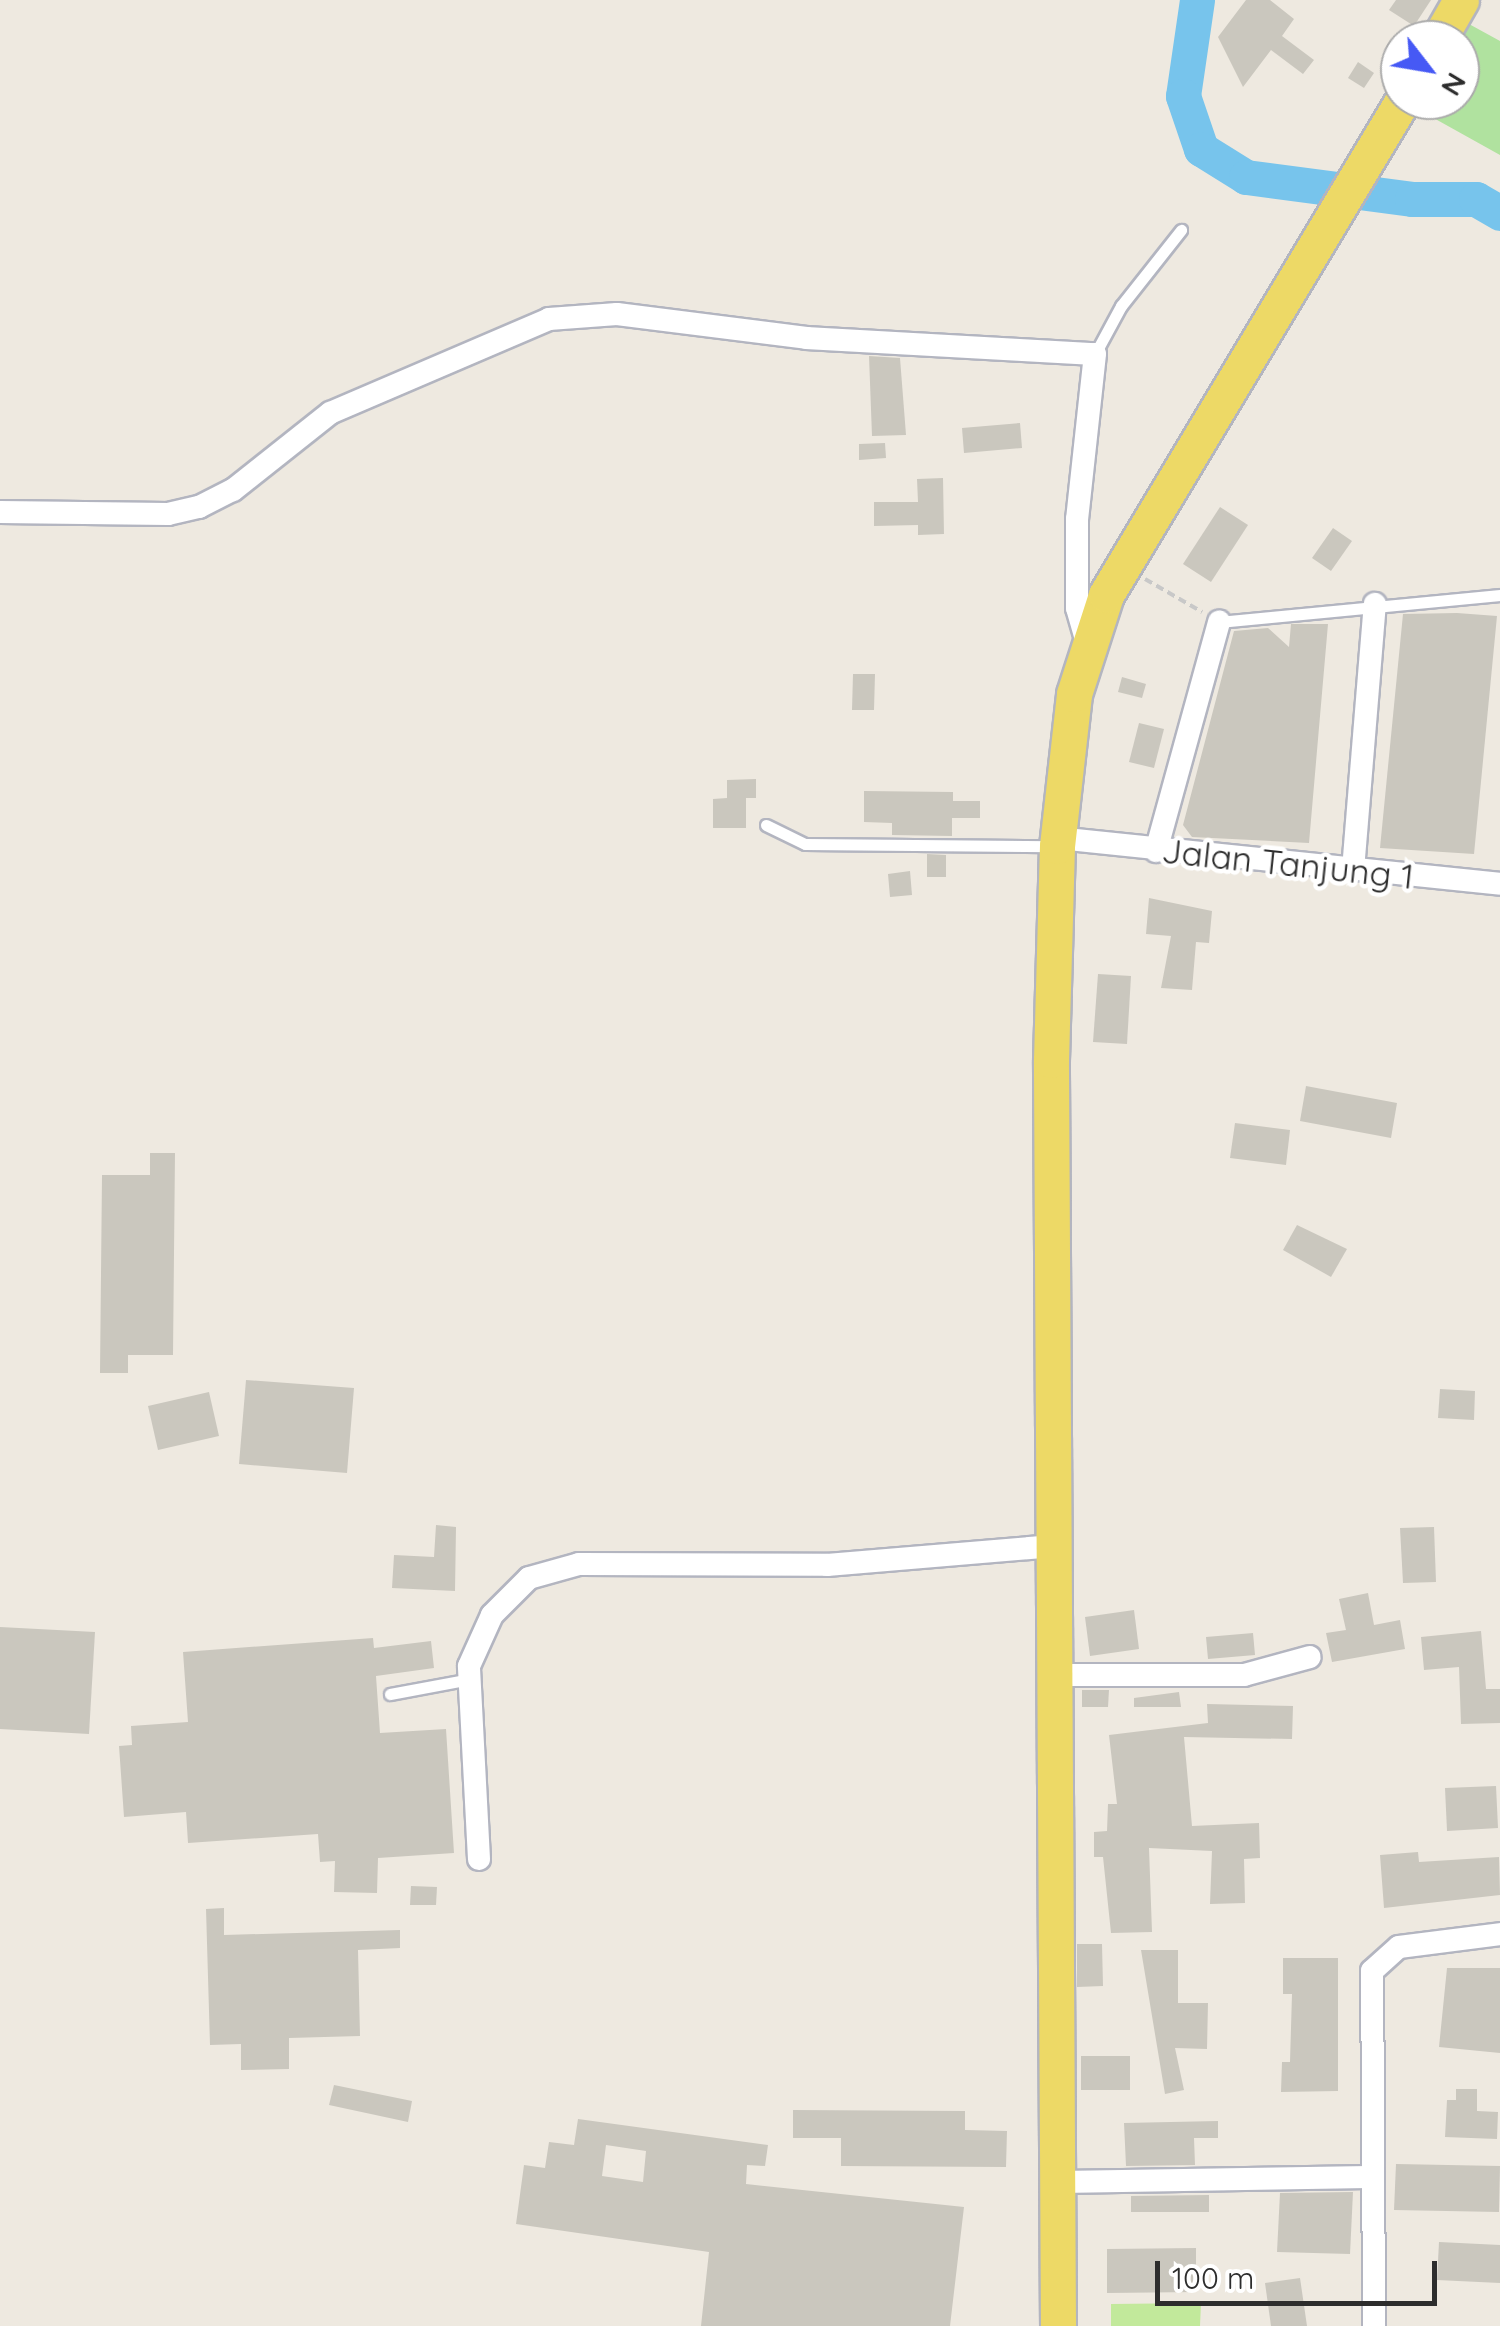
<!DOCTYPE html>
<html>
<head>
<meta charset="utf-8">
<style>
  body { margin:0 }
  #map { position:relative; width:1500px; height:2326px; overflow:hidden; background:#eee9e0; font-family:Quicksand,sans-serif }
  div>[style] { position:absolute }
  .green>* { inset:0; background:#b0e29f }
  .pitch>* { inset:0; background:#c2e99b }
  .river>* { height:35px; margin:-17.5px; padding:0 17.5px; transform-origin:17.5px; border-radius:17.5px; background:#77c4ec }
  .building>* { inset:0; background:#cac7be }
  .path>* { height:4px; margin-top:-2px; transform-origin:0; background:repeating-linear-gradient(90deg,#c8c8c8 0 8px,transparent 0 13px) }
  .roads { filter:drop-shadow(2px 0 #b3b5c0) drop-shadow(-2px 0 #b3b5c0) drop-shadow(0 2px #b3b5c0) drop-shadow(0 -2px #b3b5c0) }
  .lane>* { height:11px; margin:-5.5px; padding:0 5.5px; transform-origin:5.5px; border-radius:5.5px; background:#fff }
  .street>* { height:22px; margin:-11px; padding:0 11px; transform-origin:11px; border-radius:11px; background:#fff }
  .primary>* { height:35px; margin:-17.5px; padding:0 17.5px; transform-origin:17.5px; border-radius:17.5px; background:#edd966 }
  span { translate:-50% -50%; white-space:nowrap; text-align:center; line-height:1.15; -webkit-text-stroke:9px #fff; paint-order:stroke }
  .street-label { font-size:35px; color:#2d2d2d }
  .north { position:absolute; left:1380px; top:20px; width:100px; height:100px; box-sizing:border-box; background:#fff; border:2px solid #ababab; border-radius:50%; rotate:121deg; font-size:28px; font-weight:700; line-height:40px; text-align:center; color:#2d2d2d }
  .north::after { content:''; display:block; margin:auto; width:35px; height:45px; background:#4659f5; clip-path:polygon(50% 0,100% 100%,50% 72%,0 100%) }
  .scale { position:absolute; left:1155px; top:2261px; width:282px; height:45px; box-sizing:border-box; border:5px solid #2d2d2d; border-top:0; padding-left:12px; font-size:30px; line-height:35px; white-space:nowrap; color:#2d2d2d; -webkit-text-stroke:8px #fff; paint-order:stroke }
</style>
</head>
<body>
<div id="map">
  <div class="green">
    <i style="clip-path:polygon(1469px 24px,1500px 41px,1500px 155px,1421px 111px,1427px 100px,1460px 100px,1460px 41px)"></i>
  </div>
  <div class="pitch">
    <i style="clip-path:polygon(1201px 2303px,1200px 2326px,1111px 2326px,1111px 2304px)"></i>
  </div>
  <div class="river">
    <i style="left:1197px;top:0;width:97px;rotate:98.3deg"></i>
    <i style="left:1183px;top:96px;width:56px;rotate:71.2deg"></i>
    <i style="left:1201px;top:149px;width:53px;rotate:31.9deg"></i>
    <i style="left:1246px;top:177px;width:167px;rotate:7.5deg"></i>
    <i style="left:1412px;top:199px;width:64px"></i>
    <i style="left:1476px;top:199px;width:28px;rotate:30deg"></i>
  </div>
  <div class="building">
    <i style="clip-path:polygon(1246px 0,1270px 0,1294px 19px,1282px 36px,1314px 60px,1303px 74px,1271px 50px,1243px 87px,1218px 37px)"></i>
    <i style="clip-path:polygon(1396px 0,1431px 0,1414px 26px,1389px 10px)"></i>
    <i style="clip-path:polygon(1358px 62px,1374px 73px,1364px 88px,1348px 78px)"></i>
    <i style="clip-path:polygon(869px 356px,900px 358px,906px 435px,872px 436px)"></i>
    <i style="clip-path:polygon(1020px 423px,1022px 448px,964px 453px,962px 428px)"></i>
    <i style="clip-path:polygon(885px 443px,886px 458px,859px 460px,859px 444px)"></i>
    <i style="clip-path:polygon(943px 478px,944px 534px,918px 535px,918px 525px,874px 526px,874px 502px,918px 502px,917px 479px)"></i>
    <i style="clip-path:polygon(1220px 507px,1248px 525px,1211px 582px,1183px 564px)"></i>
    <i style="clip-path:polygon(1333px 528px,1352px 541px,1331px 571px,1312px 558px)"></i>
    <i style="clip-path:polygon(1457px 613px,1497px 616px,1474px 854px,1380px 848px,1403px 614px)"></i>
    <i style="clip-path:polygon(1291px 624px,1328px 624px,1309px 843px,1192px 837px,1183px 825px,1234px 631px,1268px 628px,1289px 647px)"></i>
    <i style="clip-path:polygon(853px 674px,875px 674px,874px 710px,852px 710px)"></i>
    <i style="clip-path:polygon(1122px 677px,1146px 684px,1142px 698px,1118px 692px)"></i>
    <i style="clip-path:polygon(1139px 723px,1164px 729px,1154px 768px,1129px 762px)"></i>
    <i style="clip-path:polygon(756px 779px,756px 798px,746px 798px,746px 828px,713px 828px,713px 799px,727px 798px,727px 780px)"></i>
    <i style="clip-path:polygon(864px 791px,953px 792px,953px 801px,980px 801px,980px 818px,952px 818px,952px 836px,892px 835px,892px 823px,864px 822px)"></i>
    <i style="clip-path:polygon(927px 854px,946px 855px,946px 877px,927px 877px)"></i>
    <i style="clip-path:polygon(910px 871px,912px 895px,890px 897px,888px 874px)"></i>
    <i style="clip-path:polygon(1149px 898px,1212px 911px,1209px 943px,1196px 942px,1192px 990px,1161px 988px,1171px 936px,1146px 934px)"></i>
    <i style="clip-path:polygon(1098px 974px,1131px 976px,1127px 1044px,1093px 1042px)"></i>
    <i style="clip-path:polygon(1306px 1086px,1397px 1103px,1391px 1138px,1300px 1121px)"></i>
    <i style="clip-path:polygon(1235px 1123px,1290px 1130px,1286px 1165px,1230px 1158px)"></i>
    <i style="clip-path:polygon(150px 1153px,175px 1153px,173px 1355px,128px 1355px,128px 1373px,100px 1373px,102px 1175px,150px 1175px)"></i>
    <i style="clip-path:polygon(1297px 1225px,1347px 1249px,1331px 1277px,1283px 1250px)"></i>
    <i style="clip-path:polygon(246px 1380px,354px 1388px,347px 1473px,239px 1464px)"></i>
    <i style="clip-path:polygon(1440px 1389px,1475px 1391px,1474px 1420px,1438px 1418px)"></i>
    <i style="clip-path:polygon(209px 1392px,219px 1436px,158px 1450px,148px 1406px)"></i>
    <i style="clip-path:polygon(436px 1525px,456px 1527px,455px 1591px,392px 1588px,394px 1555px,434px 1557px)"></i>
    <i style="clip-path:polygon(1434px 1527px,1436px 1582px,1403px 1583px,1400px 1528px)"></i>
    <i style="clip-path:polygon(1368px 1593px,1374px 1625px,1400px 1620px,1405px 1649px,1332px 1662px,1326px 1633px,1346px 1630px,1339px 1599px)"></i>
    <i style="clip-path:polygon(1134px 1610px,1139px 1649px,1090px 1656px,1085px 1617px)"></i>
    <i style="clip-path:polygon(0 1627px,95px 1632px,89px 1734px,0 1729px)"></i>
    <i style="clip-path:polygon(1481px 1631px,1486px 1689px,1500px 1689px,1500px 1723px,1461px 1724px,1459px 1667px,1424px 1670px,1421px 1637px)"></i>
    <i style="clip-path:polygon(1253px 1633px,1255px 1655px,1208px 1659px,1206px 1637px)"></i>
    <i style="clip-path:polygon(373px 1638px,374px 1648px,431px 1641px,434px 1668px,376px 1676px,380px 1733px,446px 1729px,454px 1853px,378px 1858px,377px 1893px,334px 1892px,335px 1861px,320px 1862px,318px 1834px,188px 1843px,186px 1812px,124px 1817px,119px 1746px,132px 1745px,131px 1726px,188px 1722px,183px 1652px)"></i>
    <i style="clip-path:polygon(1082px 1690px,1109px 1690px,1108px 1707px,1082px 1707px)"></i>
    <i style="clip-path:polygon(1179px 1692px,1181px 1707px,1134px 1707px,1134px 1698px)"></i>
    <i style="clip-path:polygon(1207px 1704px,1293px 1706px,1292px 1739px,1184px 1737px,1192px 1826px,1259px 1823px,1260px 1858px,1244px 1859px,1245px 1903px,1210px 1904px,1212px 1851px,1149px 1848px,1152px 1932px,1111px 1933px,1103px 1857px,1094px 1857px,1094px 1832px,1107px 1831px,1108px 1804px,1117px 1804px,1109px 1735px,1208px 1723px)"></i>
    <i style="clip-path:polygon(1496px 1786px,1498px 1828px,1447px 1831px,1445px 1788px)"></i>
    <i style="clip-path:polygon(1418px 1852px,1419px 1862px,1499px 1857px,1500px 1895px,1384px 1908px,1380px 1855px)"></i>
    <i style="clip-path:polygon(411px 1886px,437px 1887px,436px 1905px,410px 1905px)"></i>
    <i style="clip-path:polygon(224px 1908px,224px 1935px,400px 1930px,400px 1948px,358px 1950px,360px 2036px,289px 2038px,289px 2069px,241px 2070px,241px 2044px,210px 2045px,206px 1909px)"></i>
    <i style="clip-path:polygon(1077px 1944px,1102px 1944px,1103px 1986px,1077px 1987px)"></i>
    <i style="clip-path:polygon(1141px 1950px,1178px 1950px,1178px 2003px,1208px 2003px,1207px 2049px,1175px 2048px,1184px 2090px,1165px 2094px)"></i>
    <i style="clip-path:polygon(1283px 1958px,1338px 1958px,1338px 2091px,1281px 2092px,1282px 2062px,1290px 2062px,1292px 1994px,1283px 1994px)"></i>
    <i style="clip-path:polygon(1447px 1968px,1500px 1968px,1500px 2053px,1439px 2047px)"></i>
    <i style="clip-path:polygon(1081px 2056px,1130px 2056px,1130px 2090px,1081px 2090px)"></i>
    <i style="clip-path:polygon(334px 2085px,412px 2101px,408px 2122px,329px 2105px)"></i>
    <i style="clip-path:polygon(1456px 2089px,1477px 2089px,1477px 2111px,1498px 2112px,1497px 2139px,1445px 2137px,1447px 2100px,1456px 2100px)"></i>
    <i style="clip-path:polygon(793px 2110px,965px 2111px,965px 2130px,1007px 2131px,1006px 2167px,841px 2166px,841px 2138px,793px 2138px)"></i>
    <i style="clip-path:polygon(evenodd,578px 2119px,768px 2145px,765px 2166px,747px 2165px,746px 2184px,964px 2207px,950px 2326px,701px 2326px,709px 2252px,516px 2224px,524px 2165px,545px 2168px,549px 2142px,574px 2145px,578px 2119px,606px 2145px,646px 2151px,643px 2182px,602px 2176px,606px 2145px)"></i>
    <i style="clip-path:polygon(1218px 2121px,1218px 2138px,1194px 2138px,1195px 2165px,1126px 2166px,1124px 2123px)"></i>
    <i style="clip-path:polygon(1396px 2164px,1500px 2166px,1499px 2212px,1394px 2210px)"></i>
    <i style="clip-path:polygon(1353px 2192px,1350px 2254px,1277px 2252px,1280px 2193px)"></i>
    <i style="clip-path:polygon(1209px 2195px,1209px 2212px,1131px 2212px,1131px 2196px)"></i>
    <i style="clip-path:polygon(1439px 2242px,1500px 2245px,1500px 2283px,1437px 2280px)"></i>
    <i style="clip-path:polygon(1196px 2248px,1196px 2292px,1107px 2293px,1107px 2249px)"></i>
    <i style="clip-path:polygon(1300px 2278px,1307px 2326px,1271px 2326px,1265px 2283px)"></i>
  </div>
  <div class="path">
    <i style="left:1145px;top:579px;width:66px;rotate:30.1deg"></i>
  </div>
  <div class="roads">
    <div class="lane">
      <i style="left:1095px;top:354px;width:55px;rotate:-61.6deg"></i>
      <i style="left:1121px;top:306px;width:97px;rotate:-51.7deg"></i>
      <i style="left:1219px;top:622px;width:282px;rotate:-5.5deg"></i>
      <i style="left:766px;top:825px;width:43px;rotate:26deg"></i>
      <i style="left:805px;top:844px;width:247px;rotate:0.5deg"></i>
      <i style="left:390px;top:1694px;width:81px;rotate:-10.6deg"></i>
    </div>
    <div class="street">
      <i style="left:0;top:512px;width:168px;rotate:0.7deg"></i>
      <i style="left:168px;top:514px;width:32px;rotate:-13deg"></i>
      <i style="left:199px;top:507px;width:38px;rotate:-27deg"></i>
      <i style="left:233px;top:490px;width:124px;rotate:-38.4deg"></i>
      <i style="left:330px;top:413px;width:238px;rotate:-23.2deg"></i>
      <i style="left:549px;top:319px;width:68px;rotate:-4.2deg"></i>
      <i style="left:617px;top:314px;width:191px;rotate:7.2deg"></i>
      <i style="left:806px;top:338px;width:289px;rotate:3.2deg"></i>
      <i style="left:1095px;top:354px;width:166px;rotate:96.2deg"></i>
      <i style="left:1077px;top:519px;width:89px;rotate:90deg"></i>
      <i style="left:1077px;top:608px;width:37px;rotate:74deg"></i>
      <i style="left:1077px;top:840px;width:425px;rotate:5.9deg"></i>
      <i style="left:1156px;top:851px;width:238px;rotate:-74.6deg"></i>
      <i style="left:1353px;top:870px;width:267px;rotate:-85.3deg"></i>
      <i style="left:1051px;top:1675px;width:193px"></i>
      <i style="left:1244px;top:1675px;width:68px;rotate:-15.3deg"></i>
      <i style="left:479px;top:1859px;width:193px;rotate:-93deg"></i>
      <i style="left:469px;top:1666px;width:56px;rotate:-65.7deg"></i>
      <i style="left:492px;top:1615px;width:52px;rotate:-45deg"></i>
      <i style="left:529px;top:1578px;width:52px;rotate:-15.6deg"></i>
      <i style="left:579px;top:1564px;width:248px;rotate:0.2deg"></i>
      <i style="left:827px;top:1565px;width:225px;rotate:-4.8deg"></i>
      <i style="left:1056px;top:2182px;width:317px;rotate:-0.9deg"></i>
      <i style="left:1374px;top:2326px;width:355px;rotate:-90.3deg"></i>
      <i style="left:1372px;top:1971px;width:36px;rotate:-42deg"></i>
      <i style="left:1399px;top:1947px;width:102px;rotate:-7.3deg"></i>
    </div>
    <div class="primary">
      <i style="left:1438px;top:40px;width:46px;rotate:-60.1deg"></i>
      <i style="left:1058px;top:2326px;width:1266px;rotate:-90.32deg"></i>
      <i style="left:1051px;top:1060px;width:214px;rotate:-88.4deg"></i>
      <i style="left:1057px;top:846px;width:153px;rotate:-83.6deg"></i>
      <i style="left:1074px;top:694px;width:104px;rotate:-72.1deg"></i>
      <i style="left:1106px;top:595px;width:577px;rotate:-59.04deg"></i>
    </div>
  </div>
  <div class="street-label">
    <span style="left:1288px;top:863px;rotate:6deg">Jalan Tanjung 1</span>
  </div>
  <div class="north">N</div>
  <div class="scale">100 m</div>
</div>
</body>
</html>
